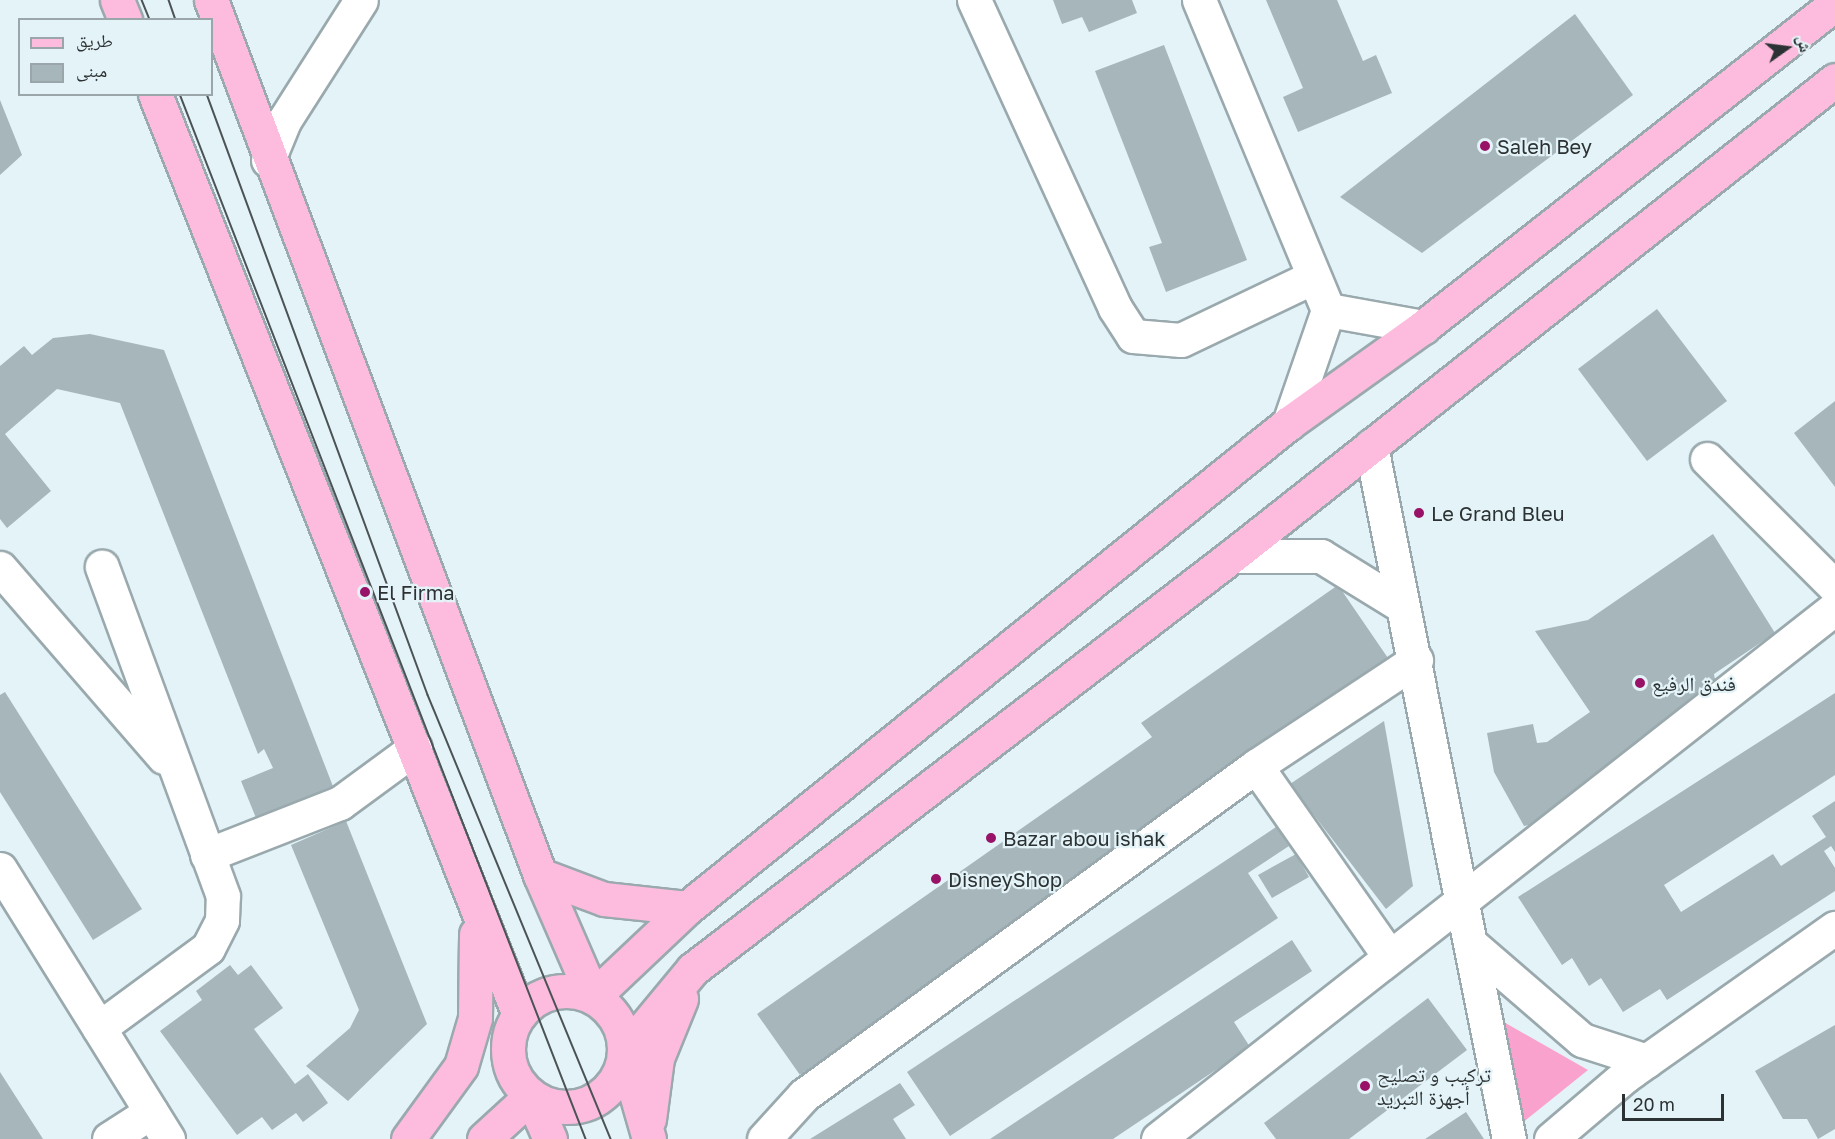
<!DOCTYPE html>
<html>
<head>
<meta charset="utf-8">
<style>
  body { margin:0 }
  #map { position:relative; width:1835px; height:1139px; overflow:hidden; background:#e3f3f7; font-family:"Golos Text","Noto Naskh Arabic",sans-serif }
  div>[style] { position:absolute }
  .green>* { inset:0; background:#faa2ce }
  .building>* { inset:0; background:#a7b6ba }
  .roads { filter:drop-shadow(2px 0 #9aa9ad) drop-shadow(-2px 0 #9aa9ad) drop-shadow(0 2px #9aa9ad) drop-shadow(0 -2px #9aa9ad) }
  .minor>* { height:33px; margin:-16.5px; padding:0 16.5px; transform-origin:16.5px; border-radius:16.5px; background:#fff }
  .major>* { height:33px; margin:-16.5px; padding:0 16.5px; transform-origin:16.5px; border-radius:16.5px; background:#fdbcde }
  .major>.ring { margin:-16.5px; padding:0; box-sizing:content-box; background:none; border:33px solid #fdbcde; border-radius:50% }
  .tram>* { height:1.5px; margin:-0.75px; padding:0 0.75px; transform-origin:0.75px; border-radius:0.75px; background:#4c5356 }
  .dots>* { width:16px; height:16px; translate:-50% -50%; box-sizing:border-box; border:3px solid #e3f3f7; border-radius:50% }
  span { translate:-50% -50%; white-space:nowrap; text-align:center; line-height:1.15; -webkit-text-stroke:4.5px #e3f3f7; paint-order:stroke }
  .poi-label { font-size:20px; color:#2c3234 }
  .left { translate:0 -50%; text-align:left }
  .legend { position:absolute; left:18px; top:18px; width:195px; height:78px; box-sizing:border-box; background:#e3f3f7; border:2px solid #9aa6a9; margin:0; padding:8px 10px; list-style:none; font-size:18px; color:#2c3234 }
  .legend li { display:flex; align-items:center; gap:12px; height:30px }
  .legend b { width:30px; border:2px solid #9aa6a9 }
  .north { position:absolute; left:1757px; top:18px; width:60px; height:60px; -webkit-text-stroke:4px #e3f3f7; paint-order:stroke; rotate:76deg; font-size:16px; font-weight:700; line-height:24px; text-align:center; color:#2c3234 }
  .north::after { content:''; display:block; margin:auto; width:21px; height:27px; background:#2c3234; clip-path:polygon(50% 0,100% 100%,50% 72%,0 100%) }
  .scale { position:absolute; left:1622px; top:1094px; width:102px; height:27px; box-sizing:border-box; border:3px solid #2c3234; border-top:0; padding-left:8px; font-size:18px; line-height:21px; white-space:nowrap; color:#2c3234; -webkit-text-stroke:4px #e3f3f7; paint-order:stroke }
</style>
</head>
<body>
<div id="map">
  <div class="green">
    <i style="clip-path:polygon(1502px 1021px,1588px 1070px,1522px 1123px)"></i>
  </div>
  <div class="building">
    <i style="clip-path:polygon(1053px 0,1132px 0,1137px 13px,1089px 32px,1082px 17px,1062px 24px)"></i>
    <i style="clip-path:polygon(1266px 0,1337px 0,1363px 61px,1376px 55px,1392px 93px,1298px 132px,1283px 97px,1303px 88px)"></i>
    <i style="clip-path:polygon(1575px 14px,1633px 95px,1422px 253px,1340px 197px)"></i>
    <i style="clip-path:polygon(1164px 45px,1247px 260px,1166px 292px,1149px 247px,1162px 243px,1095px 71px)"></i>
    <i style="clip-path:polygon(0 100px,22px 155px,0 175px)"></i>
    <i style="clip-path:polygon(1657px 309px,1727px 401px,1647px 461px,1578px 369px)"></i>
    <i style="clip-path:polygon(90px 334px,164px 350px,334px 789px,258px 823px,241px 781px,273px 768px,264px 749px,258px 754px,120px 403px,57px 389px,5px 434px,51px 491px,7px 528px,0 519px,0 366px,24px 346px,32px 355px,53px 338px)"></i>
    <i style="clip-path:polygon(1835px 401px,1835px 487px,1794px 433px)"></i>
    <i style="clip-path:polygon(1713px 534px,1775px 633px,1714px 674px,1717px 690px,1549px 821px,1524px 826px,1494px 772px,1487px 733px,1533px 724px,1537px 743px,1547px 742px,1590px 712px,1535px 631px,1588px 620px)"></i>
    <i style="clip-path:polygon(1338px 585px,1390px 661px,800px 1075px,757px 1014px,1152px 737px,1141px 723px)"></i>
    <i style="clip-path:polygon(5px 692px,142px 909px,93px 940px,0 792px,0 695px)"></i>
    <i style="clip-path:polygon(1835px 693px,1835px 775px,1664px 885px,1681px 912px,1773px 854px,1781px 866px,1826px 837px,1812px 816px,1835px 801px,1835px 852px,1831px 846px,1824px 851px,1835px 868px,1835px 891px,1667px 1000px,1660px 989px,1623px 1012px,1601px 978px,1589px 986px,1572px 958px,1562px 965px,1518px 897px)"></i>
    <i style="clip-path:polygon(1384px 721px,1413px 886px,1386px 909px,1290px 784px)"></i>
    <i style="clip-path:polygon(346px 821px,427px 1024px,348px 1101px,306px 1066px,350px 1028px,359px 1010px,291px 845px)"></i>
    <i style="clip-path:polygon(1276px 827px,1289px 846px,1248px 873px,1278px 918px,950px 1136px,907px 1072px)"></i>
    <i style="clip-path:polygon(1296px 854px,1309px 877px,1272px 898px,1258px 875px)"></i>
    <i style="clip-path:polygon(1292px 940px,1312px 971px,1234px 1022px,1250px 1047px,1113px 1139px,990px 1139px)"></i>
    <i style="clip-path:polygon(230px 965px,238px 975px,251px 965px,283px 1008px,254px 1029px,295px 1084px,308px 1074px,328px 1103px,303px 1122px,296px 1113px,272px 1130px,262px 1117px,237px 1135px,160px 1031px,202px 1000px,196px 991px)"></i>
    <i style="clip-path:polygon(1428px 998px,1467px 1050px,1349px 1139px,1276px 1139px,1264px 1123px)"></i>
    <i style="clip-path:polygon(1835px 1025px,1835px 1129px,1818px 1139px,1807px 1119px,1783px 1119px,1755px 1071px)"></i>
    <i style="clip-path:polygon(0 1072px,43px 1139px,0 1139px)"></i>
    <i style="clip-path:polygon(900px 1083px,915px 1105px,893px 1119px,906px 1139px,810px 1139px)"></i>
    <i style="clip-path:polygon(1466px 1112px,1484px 1139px,1425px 1139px)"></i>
  </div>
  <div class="roads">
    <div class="minor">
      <i style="left:974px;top:0;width:339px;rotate:65.4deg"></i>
      <i style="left:1115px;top:308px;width:33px;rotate:57deg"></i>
      <i style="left:1133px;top:336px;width:48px;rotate:4.8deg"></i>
      <i style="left:1181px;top:340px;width:144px;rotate:-25.5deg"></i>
      <i style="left:1199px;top:0;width:336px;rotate:67.4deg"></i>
      <i style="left:1328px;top:310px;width:120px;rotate:109deg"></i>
      <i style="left:268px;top:160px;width:42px;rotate:-67.7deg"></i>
      <i style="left:284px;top:121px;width:143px;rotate:-57.5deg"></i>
      <i style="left:1328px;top:310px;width:97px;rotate:10.1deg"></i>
      <i style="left:1371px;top:446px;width:707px;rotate:78.74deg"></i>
      <i style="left:1707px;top:459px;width:181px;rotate:45deg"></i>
      <i style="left:1232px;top:556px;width:89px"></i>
      <i style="left:1321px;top:556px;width:92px;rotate:31.6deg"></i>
      <i style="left:0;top:568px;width:250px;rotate:49.1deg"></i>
      <i style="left:1256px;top:766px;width:232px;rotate:55deg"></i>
      <i style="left:207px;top:855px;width:143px;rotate:-21.4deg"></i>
      <i style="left:340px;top:803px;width:93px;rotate:-36.3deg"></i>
      <i style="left:0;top:869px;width:318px;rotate:58.1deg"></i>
      <i style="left:1472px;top:945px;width:145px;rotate:40.8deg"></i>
      <i style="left:1582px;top:1040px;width:68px;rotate:17.9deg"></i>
      <i style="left:99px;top:1028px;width:135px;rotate:-36.3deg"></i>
      <i style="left:208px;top:948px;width:31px;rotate:-63deg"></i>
      <i style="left:222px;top:920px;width:24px;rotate:-88deg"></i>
      <i style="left:223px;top:896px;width:351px;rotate:-110.2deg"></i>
      <i style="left:109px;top:1139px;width:50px;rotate:-32.7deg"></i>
      <i style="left:764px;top:1139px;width:59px;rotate:-47.7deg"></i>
      <i style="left:804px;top:1095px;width:559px;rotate:-36.05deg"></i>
      <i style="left:1256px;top:766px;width:192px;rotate:-33.5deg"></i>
      <i style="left:1158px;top:1139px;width:860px;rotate:-38.11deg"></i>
      <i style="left:1551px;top:1139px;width:97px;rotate:-40.4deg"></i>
      <i style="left:1625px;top:1076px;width:257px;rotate:-35.2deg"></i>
    </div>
    <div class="major">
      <i style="left:117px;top:0;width:22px;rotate:68deg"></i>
      <i style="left:211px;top:0;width:935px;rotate:69.39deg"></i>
      <i style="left:540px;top:875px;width:133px;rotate:66.5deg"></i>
      <i style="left:593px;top:997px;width:129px;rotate:-43.4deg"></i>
      <i style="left:687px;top:908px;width:773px;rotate:-38.86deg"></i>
      <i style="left:1289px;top:423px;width:165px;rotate:-35.6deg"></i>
      <i style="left:1423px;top:327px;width:524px;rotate:-38.1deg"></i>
      <i style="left:155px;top:94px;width:990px;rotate:68.43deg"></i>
      <i style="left:540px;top:875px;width:68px;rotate:20.6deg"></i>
      <i style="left:604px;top:899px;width:83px;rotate:6.2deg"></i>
      <i class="ring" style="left:508px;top:991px;width:83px;height:83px"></i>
      <i style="left:649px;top:1119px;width:62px;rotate:-82.5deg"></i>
      <i style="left:657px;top:1058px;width:64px;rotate:-67.9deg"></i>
      <i style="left:408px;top:1139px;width:90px;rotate:-54deg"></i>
      <i style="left:461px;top:1066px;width:50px;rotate:-73.7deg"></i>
      <i style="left:475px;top:1018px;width:84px;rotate:-89.3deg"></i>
      <i style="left:484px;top:1139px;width:64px;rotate:-42.5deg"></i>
      <i style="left:531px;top:1096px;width:47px;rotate:66.2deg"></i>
      <i style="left:649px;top:1139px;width:91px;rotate:-106deg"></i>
      <i style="left:624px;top:1052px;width:108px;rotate:-50.3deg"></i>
      <i style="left:693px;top:969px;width:679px;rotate:-37.46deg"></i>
      <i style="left:1232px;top:556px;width:768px;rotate:-38.29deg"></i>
    </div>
  </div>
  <div class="tram">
    <i style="left:142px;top:0;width:22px;rotate:68deg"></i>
    <i style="left:169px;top:0;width:21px;rotate:71deg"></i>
    <i style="left:180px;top:94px;width:1121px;rotate:68.77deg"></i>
    <i style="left:207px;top:94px;width:640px;rotate:69.81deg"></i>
    <i style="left:428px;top:695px;width:480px;rotate:67.6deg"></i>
  </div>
  <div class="dots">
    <i style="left:1485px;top:146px;background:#981267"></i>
    <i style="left:1419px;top:513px;background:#981267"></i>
    <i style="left:365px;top:592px;background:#981267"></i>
    <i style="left:1640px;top:683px;background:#981267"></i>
    <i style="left:991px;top:838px;background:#981267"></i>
    <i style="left:936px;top:879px;background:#981267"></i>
    <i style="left:1365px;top:1086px;background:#981267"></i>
  </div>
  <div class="poi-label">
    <span class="left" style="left:1497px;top:146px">Saleh Bey</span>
    <span class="left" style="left:1431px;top:513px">Le Grand Bleu</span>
    <span class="left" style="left:377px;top:592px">El Firma</span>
    <span class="left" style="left:1652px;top:683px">فندق الرفيع</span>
    <span class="left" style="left:1003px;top:838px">Bazar abou ishak</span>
    <span class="left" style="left:948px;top:879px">DisneyShop</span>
    <span class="left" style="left:1377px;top:1086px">تركيب و تصليح<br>أجهزة التبريد</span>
  </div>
  <ul class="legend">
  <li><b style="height:8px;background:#fdbcde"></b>طريق</li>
  <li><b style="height:16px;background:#a7b6ba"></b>مبنى</li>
  </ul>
  <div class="north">ش</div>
  <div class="scale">20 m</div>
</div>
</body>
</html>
